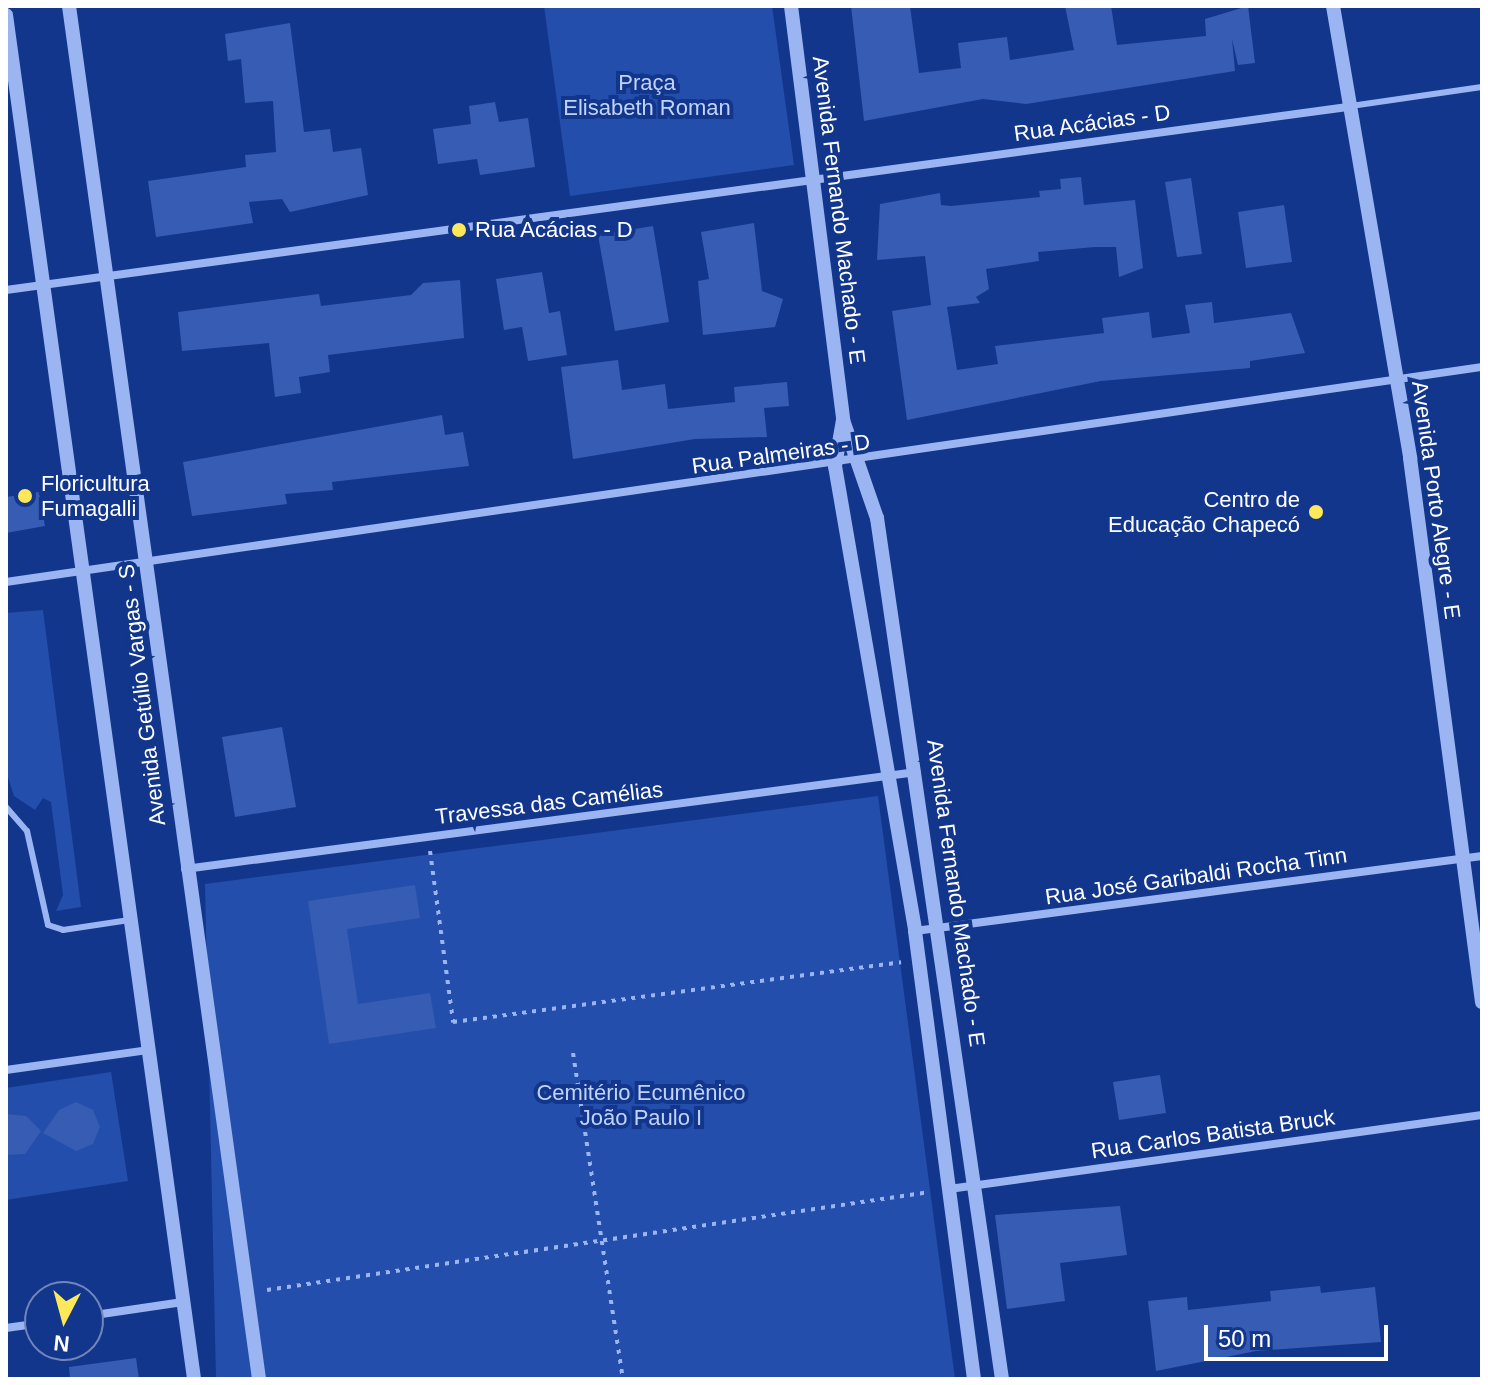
<!DOCTYPE html>
<html>
<head>
<meta charset="utf-8">
<style>
  body { margin:0 }
  #map { position:relative; width:1488px; height:1385px; overflow:hidden; background:#12368c; font-family:Helvetica,sans-serif }
  div>[style] { position:absolute }
  .green>* { inset:0; background:#244eab }
  .building>* { inset:0; background:#365cb3 }
  .path>* { height:4px; margin-top:-2px; transform-origin:0; background:repeating-linear-gradient(90deg,#9ab5f1 0 4px,transparent 0 10px) }
  .service>* { height:6px; margin:-3px; padding:0 3px; transform-origin:3px; border-radius:3px; background:#9ab5f1 }
  .minor>* { height:8px; margin:-4px; padding:0 4px; transform-origin:4px; border-radius:4px; background:#9ab5f1 }
  .tertiary>* { height:14px; margin:-7px; padding:0 7px; transform-origin:7px; border-radius:7px; background:#9ab5f1 }
  .dots>* { width:22px; height:22px; translate:-50% -50%; box-sizing:border-box; border:4px solid #12368c; border-radius:50% }
  span { translate:-50% -50%; white-space:nowrap; text-align:center; line-height:1.15; -webkit-text-stroke:8px #12368c; paint-order:stroke }
  .park-label { font-size:22px; color:#c1d3fc }
  .street-label { font-size:22px; color:#fff }
  .poi-label { font-size:22px; color:#fff }
  .left { translate:0 -50%; text-align:left }
  .right { translate:-100% -50%; text-align:right }
  .frame { position:absolute; inset:0; border:8px solid #fff; pointer-events:none }
  .north { position:absolute; left:24px; top:1281px; width:80px; height:80px; box-sizing:border-box; background:#12368c; border:2px solid #7186ba; border-radius:50%; rotate:186deg; font-size:22px; font-weight:700; line-height:32px; text-align:center; color:#fff }
  .north::after { content:''; display:block; margin:auto; width:28px; height:36px; background:#ffe75a; clip-path:polygon(50% 0,100% 100%,50% 72%,0 100%) }
  .scale { position:absolute; left:1204px; top:1325px; width:184px; height:36px; box-sizing:border-box; border:4px solid #fff; border-top:0; padding-left:10px; font-size:24px; line-height:28px; white-space:nowrap; color:#fff; -webkit-text-stroke:6px #12368c; paint-order:stroke }
</style>
</head>
<body>
<div id="map">
  <div class="green">
    <i style="clip-path:polygon(544px 6px,772px 6px,794px 165px,570px 196px)"></i>
    <i style="clip-path:polygon(43px 610px,81px 907px,56px 911px,63px 895px,51px 802px,43px 798px,35px 810px,14px 796px,6px 771px,6px 613px)"></i>
    <i style="clip-path:polygon(878px 796px,955px 1379px,216px 1379px,205px 884px)"></i>
    <i style="clip-path:polygon(111px 1072px,128px 1181px,6px 1200px,6px 1088px)"></i>
  </div>
  <div class="building">
    <i style="clip-path:polygon(851px 6px,910px 6px,919px 73px,961px 68px,958px 43px,1007px 37px,1010px 60px,1074px 50px,1065px 6px,1111px 6px,1117px 45px,1206px 36px,1205px 19px,1248px 6px,1255px 63px,1238px 65px,1232px 39px,1235px 71px,1026px 104px,983px 99px,864px 121px)"></i>
    <i style="clip-path:polygon(290px 23px,304px 132px,330px 129px,333px 152px,361px 148px,368px 195px,290px 212px,282px 199px,249px 202px,253px 223px,156px 237px,148px 181px,246px 167px,245px 155px,276px 152px,273px 101px,245px 103px,241px 59px,228px 61px,225px 34px)"></i>
    <i style="clip-path:polygon(495px 102px,499px 122px,528px 118px,535px 167px,480px 175px,477px 159px,438px 164px,433px 129px,471px 124px,469px 106px)"></i>
    <i style="clip-path:polygon(1081px 177px,1084px 205px,1135px 200px,1143px 268px,1119px 277px,1116px 247px,1095px 247px,1038px 252px,1039px 261px,986px 269px,989px 289px,976px 297px,980px 303px,947px 307px,957px 370px,998px 364px,995px 346px,1104px 333px,1102px 318px,1149px 312px,1152px 338px,1190px 333px,1185px 305px,1212px 302px,1214px 323px,1291px 313px,1305px 353px,1250px 361px,1250px 368px,1101px 381px,907px 420px,892px 311px,931px 305px,925px 256px,877px 260px,880px 204px,940px 193px,941px 205px,951px 206px,1040px 197px,1039px 191px,1061px 189px,1060px 179px)"></i>
    <i style="clip-path:polygon(1191px 178px,1202px 254px,1177px 257px,1165px 182px)"></i>
    <i style="clip-path:polygon(1284px 205px,1292px 262px,1246px 268px,1238px 212px)"></i>
    <i style="clip-path:polygon(754px 223px,762px 291px,783px 299px,775px 327px,703px 335px,698px 281px,709px 279px,701px 232px)"></i>
    <i style="clip-path:polygon(653px 226px,669px 322px,615px 331px,598px 235px)"></i>
    <i style="clip-path:polygon(542px 272px,549px 313px,560px 311px,567px 355px,528px 361px,522px 327px,504px 330px,496px 279px)"></i>
    <i style="clip-path:polygon(460px 280px,464px 338px,328px 355px,330px 372px,299px 377px,301px 393px,275px 397px,269px 343px,182px 351px,178px 312px,319px 294px,321px 306px,411px 295px,423px 283px)"></i>
    <i style="clip-path:polygon(618px 360px,622px 390px,665px 384px,668px 409px,735px 402px,734px 387px,787px 382px,789px 406px,764px 408px,767px 437px,695px 439px,573px 459px,561px 367px)"></i>
    <i style="clip-path:polygon(442px 415px,445px 435px,463px 432px,469px 466px,332px 482px,333px 490px,285px 494px,287px 504px,192px 516px,183px 462px)"></i>
    <i style="clip-path:polygon(39px 492px,45px 526px,6px 533px,6px 497px)"></i>
    <i style="clip-path:polygon(282px 727px,296px 807px,235px 817px,222px 737px)"></i>
    <i style="clip-path:polygon(415px 885px,420px 918px,347px 929px,358px 1004px,430px 993px,436px 1028px,329px 1044px,308px 901px)"></i>
    <i style="clip-path:polygon(1160px 1075px,1166px 1113px,1119px 1120px,1113px 1082px)"></i>
    <i style="clip-path:polygon(76px 1102px,93px 1110px,100px 1127px,93px 1144px,76px 1151px,43px 1133px,59px 1110px)"></i>
    <i style="clip-path:polygon(6px 1114px,26px 1116px,41px 1131px,25px 1154px,6px 1155px)"></i>
    <i style="clip-path:polygon(1120px 1206px,1127px 1255px,1060px 1263px,1065px 1301px,1007px 1309px,995px 1215px)"></i>
    <i style="clip-path:polygon(1320px 1286px,1321px 1293px,1375px 1287px,1381px 1342px,1256px 1351px,1156px 1371px,1148px 1301px,1187px 1297px,1188px 1310px,1271px 1301px,1270px 1291px)"></i>
    <i style="clip-path:polygon(136px 1358px,139px 1379px,70px 1379px,69px 1367px)"></i>
  </div>
  <div class="path">
    <i style="left:430px;top:851px;width:173px;rotate:82.3deg"></i>
    <i style="left:453px;top:1022px;width:452px;rotate:-7.6deg"></i>
    <i style="left:573px;top:1053px;width:330px;rotate:81.3deg"></i>
    <i style="left:267px;top:1290px;width:670px;rotate:-8.41deg"></i>
  </div>
  <div class="service">
    <i style="left:1351px;top:106px;width:132px;rotate:-8.3deg"></i>
    <i style="left:6px;top:807px;width:32px;rotate:49deg"></i>
    <i style="left:27px;top:831px;width:96px;rotate:77.4deg"></i>
    <i style="left:48px;top:925px;width:16px;rotate:18deg"></i>
    <i style="left:63px;top:930px;width:67px;rotate:-8.6deg"></i>
  </div>
  <div class="minor">
    <i style="left:6px;top:290px;width:1354px;rotate:-7.77deg"></i>
    <i style="left:6px;top:582px;width:1492px;rotate:-8.29deg"></i>
    <i style="left:185px;top:869px;width:738px;rotate:-7.55deg"></i>
    <i style="left:915px;top:931px;width:572px;rotate:-7.54deg"></i>
    <i style="left:6px;top:1070px;width:143px;rotate:-8deg"></i>
    <i style="left:949px;top:1189px;width:538px;rotate:-7.9deg"></i>
    <i style="left:88px;top:1316px;width:96px;rotate:-8.4deg"></i>
    <i style="left:6px;top:1328px;width:34px;rotate:-8deg"></i>
  </div>
  <div class="tertiary">
    <i style="left:69px;top:6px;width:1386px;rotate:82.12deg"></i>
    <i style="left:791px;top:6px;width:417px;rotate:82.8deg"></i>
    <i style="left:843px;top:420px;width:47px;rotate:99.9deg"></i>
    <i style="left:835px;top:466px;width:472px;rotate:80.2deg"></i>
    <i style="left:915px;top:931px;width:452px;rotate:82.5deg"></i>
    <i style="left:1333px;top:6px;width:459px;rotate:80.3deg"></i>
    <i style="left:1410px;top:458px;width:549px;rotate:82.46deg"></i>
    <i style="left:6px;top:15px;width:1377px;rotate:82.15deg"></i>
    <i style="left:843px;top:420px;width:104px;rotate:70.9deg"></i>
    <i style="left:877px;top:518px;width:870px;rotate:81.74deg"></i>
  </div>
  <div class="dots">
    <i style="left:459px;top:230px;background:#ffe75a"></i>
    <i style="left:25px;top:496px;background:#ffe75a"></i>
    <i style="left:1316px;top:512px;background:#ffe75a"></i>
  </div>
  <div class="park-label">
    <span style="left:647px;top:95px">Praça<br>Elisabeth Roman</span>
    <span style="left:641px;top:1105px">Cemitério Ecumênico<br>João Paulo I</span>
  </div>
  <div class="street-label">
    <span style="left:1092px;top:123px;rotate:-8deg">Rua Acácias - D</span>
    <span style="left:839px;top:210px;rotate:83deg">Avenida Fernando Machado - E</span>
    <span style="left:781px;top:454px;rotate:-8deg">Rua Palmeiras - D</span>
    <span style="left:1436px;top:500px;rotate:82deg">Avenida Porto Alegre - E</span>
    <span style="left:142px;top:695px;rotate:-97deg">Avenida Getúlio Vargas - S</span>
    <span style="left:549px;top:803px;rotate:-7deg">Travessa das Camélias</span>
    <span style="left:1196px;top:876px;rotate:-8deg">Rua José Garibaldi Rocha Tinn</span>
    <span style="left:956px;top:893px;rotate:82deg">Avenida Fernando Machado - E</span>
    <span style="left:1213px;top:1134px;rotate:-8deg">Rua Carlos Batista Bruck</span>
  </div>
  <div class="poi-label">
    <span class="left" style="left:475px;top:230px">Rua Acácias - D</span>
    <span class="left" style="left:41px;top:496px">Floricultura<br>Fumagalli</span>
    <span class="right" style="left:1300px;top:512px">Centro de<br>Educação Chapecó</span>
  </div>
  <div class="frame"></div>
  <div class="north">N</div>
  <div class="scale">50 m</div>
</div>
</body>
</html>
